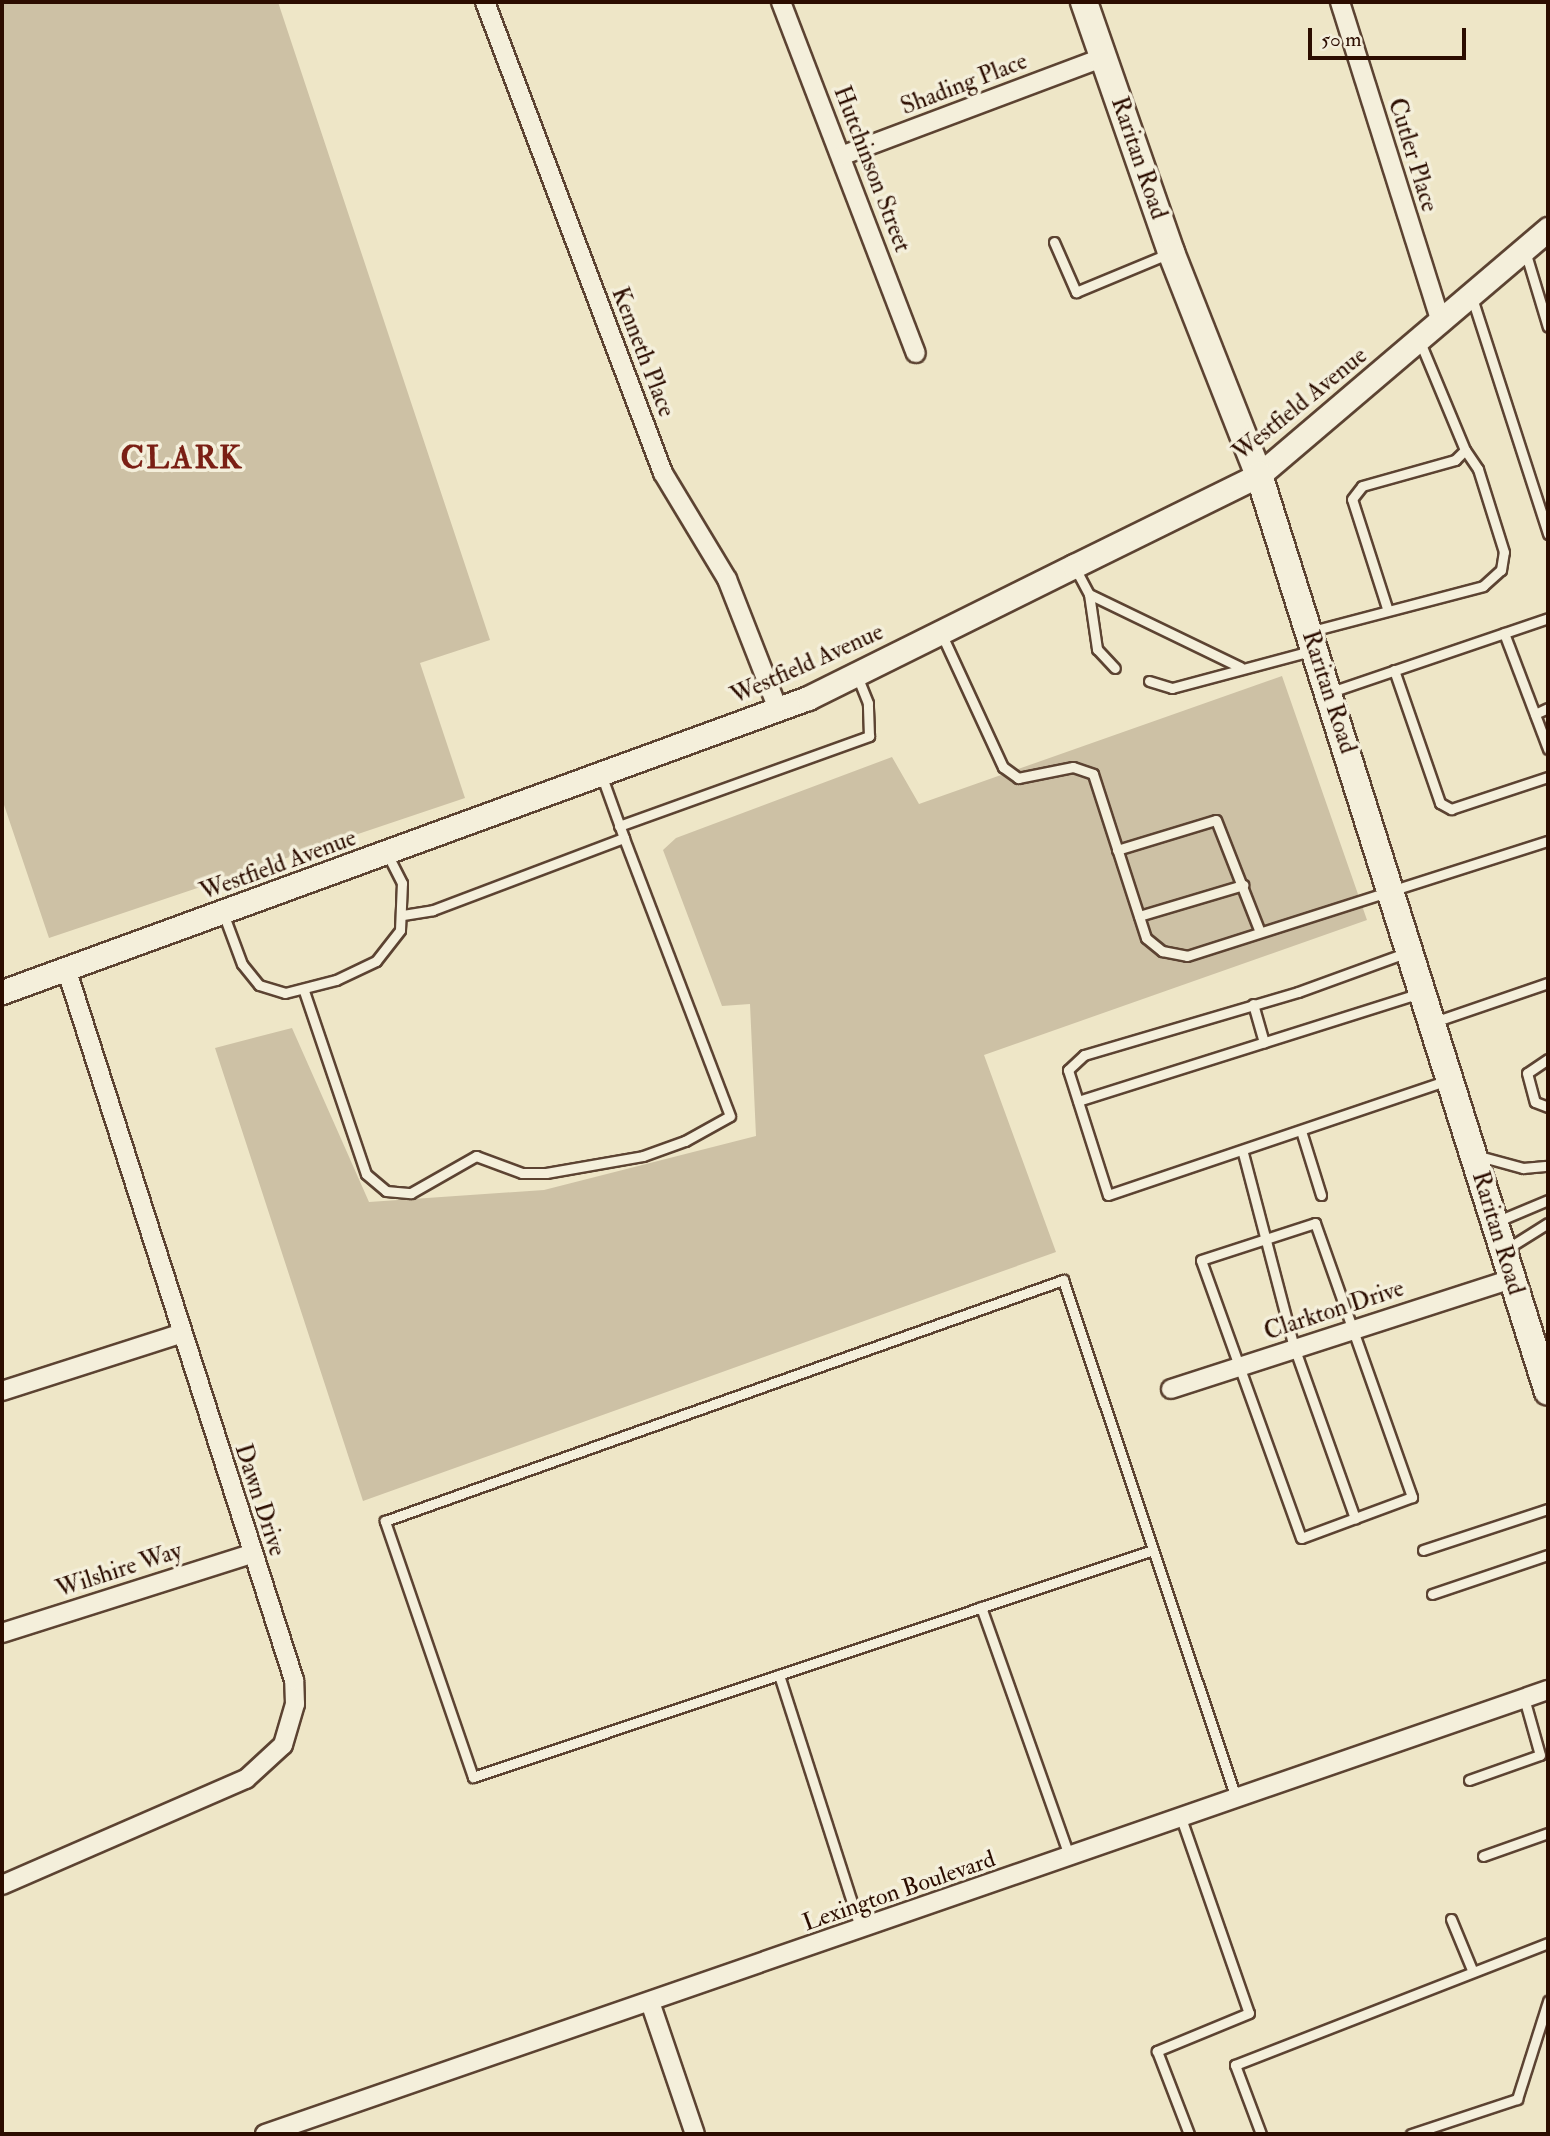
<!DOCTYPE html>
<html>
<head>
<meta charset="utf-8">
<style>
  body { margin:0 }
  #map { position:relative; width:1550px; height:2136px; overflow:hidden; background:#eee6c7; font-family:"IM FELL Double Pica",serif }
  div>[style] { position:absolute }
  .green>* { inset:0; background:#cdc1a5 }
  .roads { filter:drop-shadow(2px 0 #5c4332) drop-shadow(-2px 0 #5c4332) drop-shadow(0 2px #5c4332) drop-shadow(0 -2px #5c4332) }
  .service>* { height:9px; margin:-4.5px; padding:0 4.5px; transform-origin:4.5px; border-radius:4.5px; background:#f4efdb }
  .minor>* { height:18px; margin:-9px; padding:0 9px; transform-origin:9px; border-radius:9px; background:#f4efdb }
  .tertiary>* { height:23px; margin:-11.5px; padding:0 11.5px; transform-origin:11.5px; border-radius:11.5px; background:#f4efdb }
  .secondary>* { height:26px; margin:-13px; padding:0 13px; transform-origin:13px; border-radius:13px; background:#f4efdb }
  span { translate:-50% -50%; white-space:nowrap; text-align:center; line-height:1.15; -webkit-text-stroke:7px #f4efdb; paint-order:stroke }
  .street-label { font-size:24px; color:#2c0d00 }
  .district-label { font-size:32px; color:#7a1f14; font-weight:700; letter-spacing:2px }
  .frame { position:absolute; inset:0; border:4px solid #2c0d00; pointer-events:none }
  .scale { position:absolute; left:1308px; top:28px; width:158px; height:32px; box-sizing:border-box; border:4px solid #2c0d00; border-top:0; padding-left:9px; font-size:21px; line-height:24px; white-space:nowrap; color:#2c0d00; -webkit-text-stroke:5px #f4efdb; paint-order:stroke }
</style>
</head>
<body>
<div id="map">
  <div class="green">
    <i style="clip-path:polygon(2px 2px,278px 2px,490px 640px,420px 663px,465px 798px,49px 938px,2px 799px)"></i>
    <i style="clip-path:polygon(1282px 676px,1367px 920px,984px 1055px,1056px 1252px,363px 1501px,215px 1048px,292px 1028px,369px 1202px,544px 1190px,756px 1136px,750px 1004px,722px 1006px,663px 850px,676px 838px,892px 757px,919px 804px)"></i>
  </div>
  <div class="roads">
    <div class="service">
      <i style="left:1054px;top:242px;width:55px;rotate:66.3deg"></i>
      <i style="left:1076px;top:292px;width:102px;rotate:-22.5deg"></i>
      <i style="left:1525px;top:251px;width:79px;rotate:73.2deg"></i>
      <i style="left:1472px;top:298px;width:248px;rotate:72.1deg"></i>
      <i style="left:1074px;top:566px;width:32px;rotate:62deg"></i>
      <i style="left:1089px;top:594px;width:56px;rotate:81.7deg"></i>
      <i style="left:1097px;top:649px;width:26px;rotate:47deg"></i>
      <i style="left:1089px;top:594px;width:168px;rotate:25.8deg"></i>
      <i style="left:1387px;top:608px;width:114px;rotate:-107.8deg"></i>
      <i style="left:1352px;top:499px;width:16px;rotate:-52deg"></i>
      <i style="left:1362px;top:486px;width:97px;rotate:-15.6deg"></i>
      <i style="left:1455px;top:460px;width:14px;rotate:-45deg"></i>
      <i style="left:1465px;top:450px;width:117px;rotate:-112.6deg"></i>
      <i style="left:1312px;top:631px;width:177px;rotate:-14.7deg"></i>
      <i style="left:1483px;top:586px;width:24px;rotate:-42deg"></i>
      <i style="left:1501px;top:570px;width:18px;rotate:-81deg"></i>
      <i style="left:1504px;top:552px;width:87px;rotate:-107.4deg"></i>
      <i style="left:1478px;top:469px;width:23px;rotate:-124deg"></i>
      <i style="left:941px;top:633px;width:148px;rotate:65.2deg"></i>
      <i style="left:1003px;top:767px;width:19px;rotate:36deg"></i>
      <i style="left:1018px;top:778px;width:56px;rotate:-11.3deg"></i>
      <i style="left:1073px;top:767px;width:21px;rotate:19deg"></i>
      <i style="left:1093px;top:774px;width:172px;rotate:72.1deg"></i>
      <i style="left:1146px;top:938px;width:21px;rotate:39deg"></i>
      <i style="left:1162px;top:951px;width:25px;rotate:11deg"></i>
      <i style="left:1187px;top:956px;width:379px;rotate:-17.7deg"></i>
      <i style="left:1504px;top:633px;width:124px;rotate:69.2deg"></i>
      <i style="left:1394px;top:670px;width:141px;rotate:70.9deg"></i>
      <i style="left:1440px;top:803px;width:13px;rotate:29deg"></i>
      <i style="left:1451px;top:809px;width:102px;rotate:-18.3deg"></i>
      <i style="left:1149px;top:681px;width:24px;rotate:17deg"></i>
      <i style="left:1172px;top:688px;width:144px;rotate:-14.9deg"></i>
      <i style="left:1331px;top:692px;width:229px;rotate:-18.8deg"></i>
      <i style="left:1535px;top:714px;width:14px;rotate:-25deg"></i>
      <i style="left:619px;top:826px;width:266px;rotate:-19.8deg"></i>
      <i style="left:869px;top:736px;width:33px;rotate:-92deg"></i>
      <i style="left:868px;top:703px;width:29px;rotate:-112deg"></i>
      <i style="left:1117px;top:850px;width:103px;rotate:-16.9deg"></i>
      <i style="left:1216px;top:820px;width:120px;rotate:68.6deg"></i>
      <i style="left:223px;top:913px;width:54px;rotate:69.6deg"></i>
      <i style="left:242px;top:964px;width:27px;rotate:51deg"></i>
      <i style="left:259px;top:985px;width:27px;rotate:17deg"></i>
      <i style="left:285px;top:993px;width:53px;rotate:-14.3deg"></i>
      <i style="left:336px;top:980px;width:44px;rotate:-25.4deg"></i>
      <i style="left:376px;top:961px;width:39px;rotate:-52deg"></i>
      <i style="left:400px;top:930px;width:47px;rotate:-87.6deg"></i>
      <i style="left:402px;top:883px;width:34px;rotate:-117deg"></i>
      <i style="left:403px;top:915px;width:30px;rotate:-9deg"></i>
      <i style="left:433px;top:910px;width:204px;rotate:-20.7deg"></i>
      <i style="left:624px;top:838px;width:68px;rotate:-109.8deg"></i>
      <i style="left:1139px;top:916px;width:109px;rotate:-16.6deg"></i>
      <i style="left:1408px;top:952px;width:117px;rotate:160deg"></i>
      <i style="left:1298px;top:992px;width:223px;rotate:163.6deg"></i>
      <i style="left:1084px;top:1055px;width:22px;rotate:137deg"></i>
      <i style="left:1068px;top:1070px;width:131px;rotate:72.3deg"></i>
      <i style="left:1108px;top:1195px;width:359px;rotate:-18.7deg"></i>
      <i style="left:304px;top:991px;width:193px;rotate:71.3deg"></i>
      <i style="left:366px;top:1174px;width:26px;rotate:40deg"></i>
      <i style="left:386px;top:1191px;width:25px;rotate:5deg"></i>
      <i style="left:411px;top:1193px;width:75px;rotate:-29.6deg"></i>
      <i style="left:476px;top:1156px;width:49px;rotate:20.3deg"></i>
      <i style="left:522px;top:1173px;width:24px"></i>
      <i style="left:546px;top:1173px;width:98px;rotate:-9.9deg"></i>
      <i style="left:643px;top:1156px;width:45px;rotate:-19.7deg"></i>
      <i style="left:685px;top:1141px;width:51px;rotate:-29.1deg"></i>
      <i style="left:730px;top:1116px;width:298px;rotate:-110.9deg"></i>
      <i style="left:1253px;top:1004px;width:40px;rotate:74deg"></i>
      <i style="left:1434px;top:1022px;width:120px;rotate:-18.9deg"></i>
      <i style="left:1548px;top:1059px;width:25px;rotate:146deg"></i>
      <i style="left:1527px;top:1073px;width:30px;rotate:75deg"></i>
      <i style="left:1535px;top:1102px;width:14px;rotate:21deg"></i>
      <i style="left:1078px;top:1101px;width:359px;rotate:-17.5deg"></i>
      <i style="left:1302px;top:1134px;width:64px;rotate:72.7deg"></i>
      <i style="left:1243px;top:1153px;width:201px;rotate:75.3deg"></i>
      <i style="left:1294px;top:1347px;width:182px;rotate:70.4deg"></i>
      <i style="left:1479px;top:1156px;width:46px;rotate:15.3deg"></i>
      <i style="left:1523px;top:1168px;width:25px;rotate:-5deg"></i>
      <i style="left:1498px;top:1221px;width:54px;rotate:-22.8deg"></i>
      <i style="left:1315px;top:1223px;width:291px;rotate:70.5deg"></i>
      <i style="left:1412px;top:1497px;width:118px;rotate:159.7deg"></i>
      <i style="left:1301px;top:1538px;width:295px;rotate:-109.8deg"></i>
      <i style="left:1201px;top:1260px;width:120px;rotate:-18deg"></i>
      <i style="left:1505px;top:1250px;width:51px;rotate:-32.1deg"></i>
      <i style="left:1153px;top:1550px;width:717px;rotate:161.54deg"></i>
      <i style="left:473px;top:1777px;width:271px;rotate:-109deg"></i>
      <i style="left:385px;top:1521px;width:720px;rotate:-19.57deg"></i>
      <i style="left:1063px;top:1280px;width:549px;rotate:71.53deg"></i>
      <i style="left:1423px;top:1550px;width:132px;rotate:-18.2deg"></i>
      <i style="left:1432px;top:1594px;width:122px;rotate:-18.6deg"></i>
      <i style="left:981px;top:1607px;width:264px;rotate:70.5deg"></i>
      <i style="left:779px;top:1675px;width:268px;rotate:72.2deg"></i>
      <i style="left:1469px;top:1780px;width:75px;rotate:-19.4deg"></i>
      <i style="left:1540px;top:1755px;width:59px;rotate:-105.7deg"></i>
      <i style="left:1182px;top:1821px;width:203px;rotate:70.8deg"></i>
      <i style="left:1249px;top:2013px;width:100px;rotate:157.6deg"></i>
      <i style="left:1157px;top:2051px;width:89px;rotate:68.9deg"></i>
      <i style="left:1483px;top:1856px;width:69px;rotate:-19.5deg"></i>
      <i style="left:1451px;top:1919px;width:57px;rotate:67.5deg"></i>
      <i style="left:1261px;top:2134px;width:74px;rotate:-110.6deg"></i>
      <i style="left:1235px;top:2065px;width:336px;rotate:-21.3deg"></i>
      <i style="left:1411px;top:2134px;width:112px;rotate:-18.3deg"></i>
      <i style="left:1517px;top:2099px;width:103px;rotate:-72.4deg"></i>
    </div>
    <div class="minor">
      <i style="left:485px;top:2px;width:504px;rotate:69.3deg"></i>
      <i style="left:663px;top:473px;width:124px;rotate:58.9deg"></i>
      <i style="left:727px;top:579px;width:140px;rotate:68.6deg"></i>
      <i style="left:781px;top:2px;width:376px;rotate:69deg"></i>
      <i style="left:1340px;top:2px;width:337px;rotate:72.5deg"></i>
      <i style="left:841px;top:156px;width:282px;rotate:-20.6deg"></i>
      <i style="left:1171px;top:1389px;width:358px;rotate:-17.9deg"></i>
      <i style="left:2px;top:1391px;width:187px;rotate:-17.8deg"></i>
      <i style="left:2px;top:1633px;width:261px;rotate:-17.6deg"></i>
      <i style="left:2px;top:1885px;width:266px;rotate:-23.5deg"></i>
      <i style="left:246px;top:1779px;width:50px;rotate:-42.6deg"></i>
      <i style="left:283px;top:1745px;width:43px;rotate:-73.7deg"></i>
      <i style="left:295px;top:1704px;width:24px;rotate:-92deg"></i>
      <i style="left:294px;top:1680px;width:748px;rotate:-107.76deg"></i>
      <i style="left:650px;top:2002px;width:139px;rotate:71.2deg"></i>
      <i style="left:265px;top:2134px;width:1358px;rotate:-19.09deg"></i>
    </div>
    <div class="tertiary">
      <i style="left:2px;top:992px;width:858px;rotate:-20.04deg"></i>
      <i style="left:808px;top:698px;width:297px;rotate:-26.4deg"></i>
      <i style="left:1074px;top:566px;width:206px;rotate:-26.2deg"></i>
      <i style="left:1259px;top:475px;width:380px;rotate:-40.4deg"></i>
    </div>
    <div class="secondary">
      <i style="left:1084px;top:2px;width:265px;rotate:70.8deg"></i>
      <i style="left:1171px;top:252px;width:240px;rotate:68.5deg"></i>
      <i style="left:1259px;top:475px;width:961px;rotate:72.51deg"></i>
    </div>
  </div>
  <div class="street-label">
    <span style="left:964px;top:84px;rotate:-21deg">Shading Place</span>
    <span style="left:1413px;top:155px;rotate:73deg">Cutler Place</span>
    <span style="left:1139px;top:158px;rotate:71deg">Raritan Road</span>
    <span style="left:872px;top:169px;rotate:69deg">Hutchinson Street</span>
    <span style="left:643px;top:352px;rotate:69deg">Kenneth Place</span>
    <span style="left:1300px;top:404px;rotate:-39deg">Westfield Avenue</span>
    <span style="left:807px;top:664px;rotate:-24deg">Westfield Avenue</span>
    <span style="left:1329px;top:692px;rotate:72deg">Raritan Road</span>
    <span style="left:278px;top:865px;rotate:-20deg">Westfield Avenue</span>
    <span style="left:1498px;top:1233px;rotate:73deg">Raritan Road</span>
    <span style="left:1334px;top:1310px;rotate:-18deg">Clarkton Drive</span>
    <span style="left:260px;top:1500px;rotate:72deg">Dawn Drive</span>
    <span style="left:119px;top:1570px;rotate:-18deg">Wilshire Way</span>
    <span style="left:899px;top:1891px;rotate:-19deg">Lexington Boulevard</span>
  </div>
  <div class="district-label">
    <span style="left:182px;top:458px">CLARK</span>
  </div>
  <div class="frame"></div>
  <div class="scale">50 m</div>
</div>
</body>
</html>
